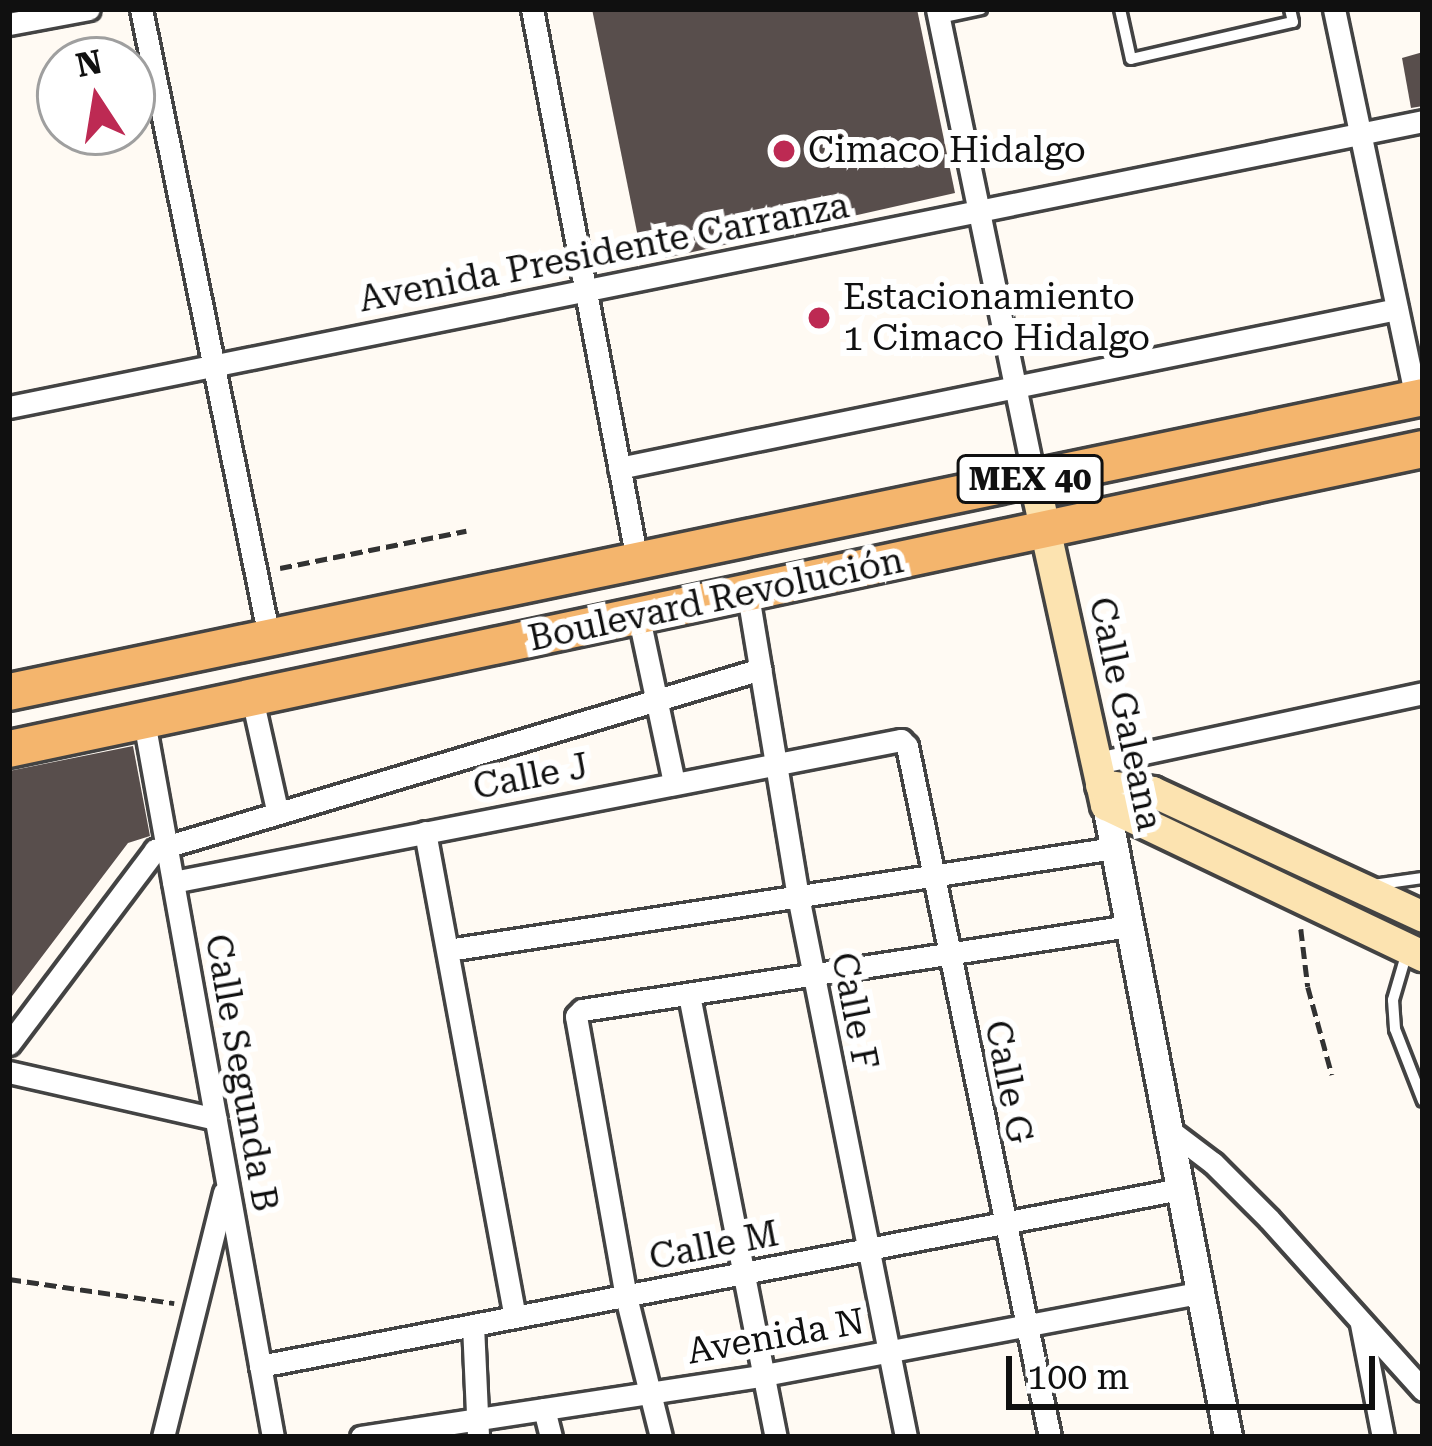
<!DOCTYPE html>
<html>
<head>
<meta charset="utf-8">
<style>
  body { margin:0 }
  #map { position:relative; width:1432px; height:1446px; overflow:hidden; background:#fffaf3; font-family:"Roboto Serif",serif }
  div>[style] { position:absolute }
  .building>* { inset:0; background:#584e4c }
  .path>* { height:4.5px; margin-top:-2.25px; transform-origin:0; background:repeating-linear-gradient(90deg,#323232 0 12px,transparent 0 18px) }
  .roads { filter:drop-shadow(3px 0 #434343) drop-shadow(-3px 0 #434343) drop-shadow(0 3px #434343) drop-shadow(0 -3px #434343) }
  .service>* { height:10px; margin:-5px; padding:0 5px; transform-origin:5px; border-radius:5px; background:#fff }
  .minor>* { height:21px; margin:-10.5px; padding:0 10.5px; transform-origin:10.5px; border-radius:10.5px; background:#fff }
  .tertiary>* { height:27px; margin:-13.5px; padding:0 13.5px; transform-origin:13.5px; border-radius:13.5px; background:#fff }
  .secondary>* { height:30px; margin:-15px; padding:0 15px; transform-origin:15px; border-radius:15px; background:#fce3b0 }
  .primary>* { height:36px; margin:-18px; padding:0 18px; transform-origin:18px; border-radius:18px; background:#f4b56d }
  .dots>* { width:33px; height:33px; translate:-50% -50%; box-sizing:border-box; border:6px solid #fff; border-radius:50% }
  span { translate:-50% -50%; white-space:nowrap; text-align:center; line-height:1.15; -webkit-text-stroke:12px #fff; paint-order:stroke }
  .shield-label span { padding:3px 9px; background:#fff; border:3px solid; border-radius:9px; -webkit-text-stroke-width:0 }
  .shield-label { font-size:33px; color:#101010; font-weight:700 }
  .poi-label { font-size:36px; color:#101010 }
  .left { translate:0 -50%; text-align:left }
  .street-label { font-size:36px; color:#101010 }
  .frame { position:absolute; inset:0; border:12px solid #101010; pointer-events:none }
  .north { position:absolute; left:36px; top:36px; width:120px; height:120px; box-sizing:border-box; background:#fff; border:3px solid #9f9f9f; border-radius:50%; rotate:348deg; font-size:33px; font-weight:700; line-height:48px; text-align:center; color:#101010 }
  .north::after { content:''; display:block; margin:auto; width:42px; height:54px; background:#bd2a53; clip-path:polygon(50% 0,100% 100%,50% 72%,0 100%) }
  .scale { position:absolute; left:1006px; top:1356px; width:369px; height:54px; box-sizing:border-box; border:6px solid #101010; border-top:0; padding-left:15px; font-size:36px; line-height:42px; white-space:nowrap; color:#101010; -webkit-text-stroke:9px #fff; paint-order:stroke }
</style>
</head>
<body>
<div id="map">
  <div class="building">
    <i style="clip-path:polygon(592px 9px,917px 9px,955px 193px,666px 258px,639px 242px)"></i>
    <i style="clip-path:polygon(1423px 52px,1423px 106px,1411px 108px,1402px 58px)"></i>
    <i style="clip-path:polygon(133px 746px,150px 836px,128px 843px,9px 1000px,9px 771px)"></i>
  </div>
  <div class="path">
    <i style="left:280px;top:568px;width:190px;rotate:-11.3deg"></i>
    <i style="left:1301px;top:929px;width:58px;rotate:83.1deg"></i>
    <i style="left:1308px;top:987px;width:91px;rotate:74.7deg"></i>
    <i style="left:9px;top:1279px;width:167px;rotate:8.3deg"></i>
  </div>
  <div class="roads">
    <div class="service">
      <i style="left:1120px;top:9px;width:51px;rotate:77.6deg"></i>
      <i style="left:1131px;top:59px;width:166px;rotate:-12.9deg"></i>
      <i style="left:1293px;top:22px;width:13px;rotate:-103deg"></i>
      <i style="left:939px;top:18px;width:43px;rotate:-12.1deg"></i>
      <i style="left:1373px;top:885px;width:50px;rotate:-8deg"></i>
      <i style="left:1407px;top:952px;width:50px;rotate:106.3deg"></i>
      <i style="left:1393px;top:1000px;width:29px;rotate:86deg"></i>
      <i style="left:1395px;top:1029px;width:77px;rotate:68.7deg"></i>
    </div>
    <div class="minor">
      <i style="left:141px;top:9px;width:641px;rotate:78.48deg"></i>
      <i style="left:532px;top:9px;width:561px;rotate:79.21deg"></i>
      <i style="left:937px;top:9px;width:479px;rotate:78.3deg"></i>
      <i style="left:1334px;top:9px;width:398px;rotate:78.1deg"></i>
      <i style="left:9px;top:24px;width:81px;rotate:-10.6deg"></i>
      <i style="left:9px;top:407px;width:1443px;rotate:-11.43deg"></i>
      <i style="left:619px;top:468px;width:794px;rotate:-11.55deg"></i>
      <i style="left:748px;top:595px;width:305px;rotate:80.6deg"></i>
      <i style="left:798px;top:896px;width:552px;rotate:78.71deg"></i>
      <i style="left:639px;top:618px;width:168px;rotate:78deg"></i>
      <i style="left:252px;top:698px;width:115px;rotate:77.4deg"></i>
      <i style="left:144px;top:721px;width:728px;rotate:79.79deg"></i>
      <i style="left:1097px;top:763px;width:333px;rotate:-12.1deg"></i>
      <i style="left:425px;top:832px;width:493px;rotate:79.5deg"></i>
      <i style="left:173px;top:882px;width:742px;rotate:-11.04deg"></i>
      <i style="left:901px;top:740px;width:8px;rotate:45deg"></i>
      <i style="left:907px;top:746px;width:706px;rotate:78.31deg"></i>
      <i style="left:448px;top:950px;width:674px;rotate:-8.71deg"></i>
      <i style="left:689px;top:995px;width:450px;rotate:78.9deg"></i>
      <i style="left:9px;top:1044px;width:243px;rotate:-53deg"></i>
      <i style="left:155px;top:850px;width:632px;rotate:-16.63deg"></i>
      <i style="left:9px;top:1072px;width:212px;rotate:12.8deg"></i>
      <i style="left:1172px;top:1132px;width:51px;rotate:37.1deg"></i>
      <i style="left:1213px;top:1163px;width:79px;rotate:45deg"></i>
      <i style="left:1269px;top:1219px;width:230px;rotate:48deg"></i>
      <i style="left:1361px;top:1324px;width:115px;rotate:79deg"></i>
      <i style="left:473px;top:1325px;width:112px;rotate:87.4deg"></i>
      <i style="left:260px;top:1366px;width:937px;rotate:-10.89deg"></i>
      <i style="left:544px;top:1409px;width:29px;rotate:76deg"></i>
      <i style="left:163px;top:1437px;width:252px;rotate:-76deg"></i>
      <i style="left:361px;top:1437px;width:408px;rotate:-8.7deg"></i>
      <i style="left:764px;top:1375px;width:444px;rotate:-10.7deg"></i>
      <i style="left:661px;top:1437px;width:144px;rotate:-104deg"></i>
      <i style="left:626px;top:1297px;width:285px;rotate:-100.1deg"></i>
      <i style="left:576px;top:1016px;width:8px;rotate:-45deg"></i>
      <i style="left:582px;top:1010px;width:553px;rotate:-8.73deg"></i>
    </div>
    <div class="tertiary">
      <i style="left:1106px;top:805px;width:644px;rotate:79.07deg"></i>
    </div>
    <div class="secondary">
      <i style="left:1034px;top:478px;width:335px;rotate:77.6deg"></i>
      <i style="left:1106px;top:805px;width:351px;rotate:25.5deg"></i>
      <i style="left:1101px;top:785px;width:52px;rotate:7.7deg"></i>
      <i style="left:1153px;top:792px;width:298px;rotate:24.8deg"></i>
    </div>
    <div class="primary">
      <i style="left:9px;top:692px;width:1444px;rotate:-11.78deg"></i>
      <i style="left:9px;top:749px;width:1445px;rotate:-11.98deg"></i>
    </div>
  </div>
  <div class="dots">
    <i style="left:784px;top:151px;background:#bd2a53"></i>
    <i style="left:819px;top:318px;background:#bd2a53"></i>
  </div>
  <div class="shield-label">
    <span style="left:1030px;top:479px">MEX 40</span>
  </div>
  <div class="poi-label">
    <span class="left" style="left:808px;top:151px">Cimaco Hidalgo</span>
    <span class="left" style="left:843px;top:318px">Estacionamiento<br>1 Cimaco Hidalgo</span>
  </div>
  <div class="street-label">
    <span style="left:604px;top:253px;rotate:-11deg">Avenida Presidente Carranza</span>
    <span style="left:716px;top:600px;rotate:-12deg">Boulevard Revolución</span>
    <span style="left:1125px;top:714px;rotate:78deg">Calle Galeana</span>
    <span style="left:531px;top:777px;rotate:-11deg">Calle J</span>
    <span style="left:854px;top:1011px;rotate:79deg">Calle F</span>
    <span style="left:241px;top:1073px;rotate:80deg">Calle Segunda B</span>
    <span style="left:1008px;top:1082px;rotate:79deg">Calle G</span>
    <span style="left:714px;top:1246px;rotate:-11deg">Calle M</span>
    <span style="left:776px;top:1337px;rotate:-10deg">Avenida N</span>
  </div>
  <div class="frame"></div>
  <div class="north">N</div>
  <div class="scale">100 m</div>
</div>
</body>
</html>
